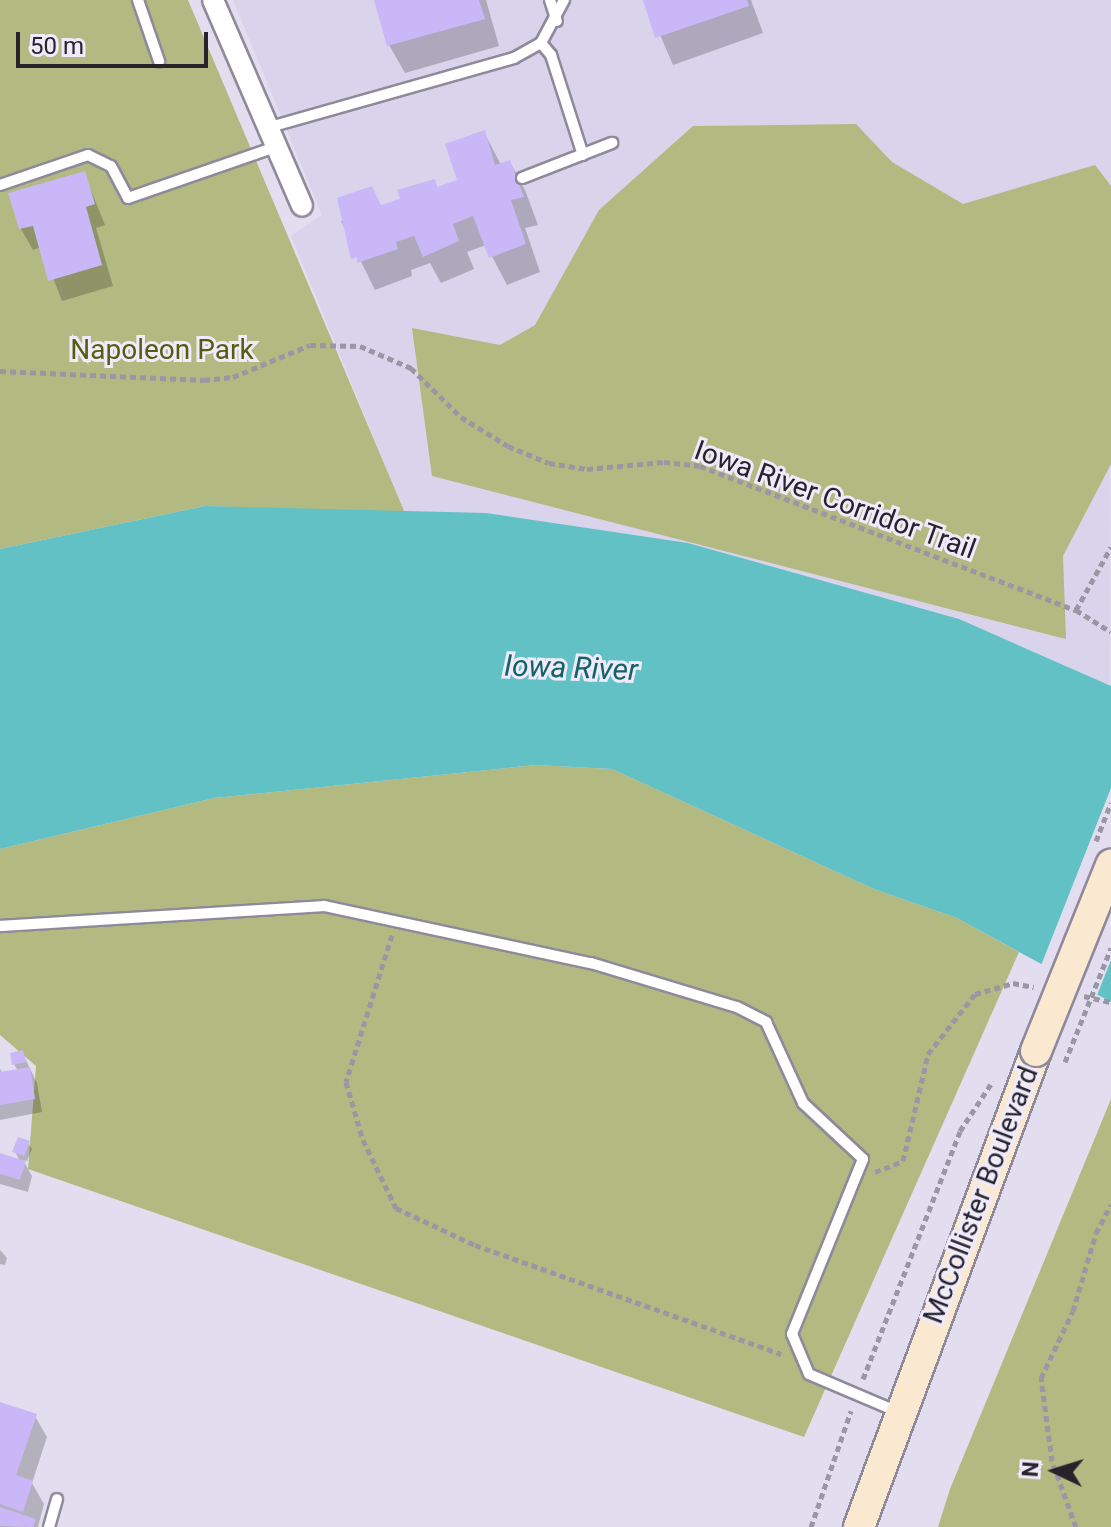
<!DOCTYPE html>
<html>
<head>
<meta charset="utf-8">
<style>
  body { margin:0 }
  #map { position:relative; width:1111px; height:1527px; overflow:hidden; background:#e2deef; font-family:Roboto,sans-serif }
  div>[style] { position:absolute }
  .built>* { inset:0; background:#d9d3eb }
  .green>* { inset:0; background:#b2ba81 }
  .water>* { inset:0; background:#61c1c5 }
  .pier>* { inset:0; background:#e2deef }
  .shadow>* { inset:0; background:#0003 }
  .building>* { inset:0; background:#cab7f7 }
  .path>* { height:5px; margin-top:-2.5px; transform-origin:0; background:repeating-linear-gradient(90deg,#9a97a4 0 6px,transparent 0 10px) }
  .roads { filter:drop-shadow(2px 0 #8e8a9a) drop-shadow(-2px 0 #8e8a9a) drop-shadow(0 2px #8e8a9a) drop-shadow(0 -2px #8e8a9a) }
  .service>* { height:10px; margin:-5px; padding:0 5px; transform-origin:5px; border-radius:5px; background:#fff }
  .minor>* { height:20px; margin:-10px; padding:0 10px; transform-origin:10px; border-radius:10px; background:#fff }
  .secondary>* { height:30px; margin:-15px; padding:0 15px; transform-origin:15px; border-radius:15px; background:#fae9d0 }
  .path-bridge>* { height:5px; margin-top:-2.5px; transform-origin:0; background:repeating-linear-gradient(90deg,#9a97a4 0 6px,transparent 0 10px) }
  .bridges { filter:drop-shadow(2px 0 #8e8a9a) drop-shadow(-2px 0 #8e8a9a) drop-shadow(0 2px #8e8a9a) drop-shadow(0 -2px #8e8a9a) }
  .secondary-bridge>* { height:30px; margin:-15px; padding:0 15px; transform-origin:15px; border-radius:15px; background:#fae9d0 }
  span { translate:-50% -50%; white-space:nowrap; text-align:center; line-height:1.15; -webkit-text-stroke:6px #efebfd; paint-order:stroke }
  .park-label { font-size:28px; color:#555d0f }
  .street-label { font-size:28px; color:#26242b }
  .water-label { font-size:30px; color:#146467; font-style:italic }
  .north { position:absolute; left:1015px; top:1431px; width:80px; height:80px; -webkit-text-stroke:6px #efebfd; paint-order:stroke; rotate:274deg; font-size:22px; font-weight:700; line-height:32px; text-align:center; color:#26242b }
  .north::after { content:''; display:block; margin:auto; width:28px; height:36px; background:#26242b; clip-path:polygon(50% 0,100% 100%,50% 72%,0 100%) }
  .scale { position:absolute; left:16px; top:32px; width:192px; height:36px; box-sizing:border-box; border:4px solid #26242b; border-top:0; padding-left:10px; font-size:24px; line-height:28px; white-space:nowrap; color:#26242b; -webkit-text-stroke:6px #efebfd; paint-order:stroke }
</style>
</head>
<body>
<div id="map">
  <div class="built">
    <i style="clip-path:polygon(233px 0,1111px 0,1110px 686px,958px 619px,688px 543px,486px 513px,405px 513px,291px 236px,322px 215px)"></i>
  </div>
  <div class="green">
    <i style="clip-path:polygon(0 0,188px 0,405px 513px,205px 506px,0 549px)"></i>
    <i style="clip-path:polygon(856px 124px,892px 162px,963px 204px,1095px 165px,1111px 186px,1111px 464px,1063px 556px,1066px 639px,432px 476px,412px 328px,500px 345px,535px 325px,599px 210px,693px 126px)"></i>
    <i style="clip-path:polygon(536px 765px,612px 769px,874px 889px,957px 918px,1019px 952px,804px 1437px,28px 1169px,36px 1066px,0 1035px,0 849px,214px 798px)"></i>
    <i style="clip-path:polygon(1111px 1099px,1111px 1527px,938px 1527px,950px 1489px)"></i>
  </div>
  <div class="water">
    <i style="clip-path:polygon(205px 506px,486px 513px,688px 543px,959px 619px,1111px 686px,1111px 1002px,957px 918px,874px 889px,612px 769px,536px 765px,214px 798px,0 849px,0 549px)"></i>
  </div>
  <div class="pier">
    <i style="clip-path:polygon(1111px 788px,1111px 960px,1096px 998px,1040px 968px)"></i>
  </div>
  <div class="shadow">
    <i style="clip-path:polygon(376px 0,486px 0,499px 46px,405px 73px,389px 45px)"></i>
    <i style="clip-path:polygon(645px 0,751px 0,763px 33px,673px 65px)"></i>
    <i style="clip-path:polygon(484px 132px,501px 165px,510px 162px,525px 190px,538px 225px,525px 228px,540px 272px,507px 285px,486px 245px,467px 252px,474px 269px,441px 283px,430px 263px,411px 270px,412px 276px,375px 290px,341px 221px,403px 200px,434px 181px,438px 189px,460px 181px)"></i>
    <i style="clip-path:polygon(84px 173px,105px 225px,96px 228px,113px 286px,62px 301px,41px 247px,33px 250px,21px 229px,11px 194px)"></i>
    <i style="clip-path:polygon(22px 1052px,37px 1083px,42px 1112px,0 1120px,0 1069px,3px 1074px,18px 1071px,14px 1064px)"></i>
    <i style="clip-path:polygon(28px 1143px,32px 1149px,27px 1161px,23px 1160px,32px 1176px,28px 1192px,0 1184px,0 1155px,20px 1161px,15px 1152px)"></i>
    <i style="clip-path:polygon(0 1250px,7px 1258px,5px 1265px,0 1264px)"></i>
    <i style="clip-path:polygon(0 1404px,35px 1416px,47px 1437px,32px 1483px,44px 1504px,38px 1527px,0 1527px)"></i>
  </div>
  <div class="building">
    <i style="clip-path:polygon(374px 0,479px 0,485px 19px,387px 46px)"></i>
    <i style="clip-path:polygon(643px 0,747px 0,749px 6px,655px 38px)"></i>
    <i style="clip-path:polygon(485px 130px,495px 165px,510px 160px,524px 197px,511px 200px,526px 244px,489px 258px,473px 216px,453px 224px,459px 241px,423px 257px,414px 236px,396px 242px,398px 249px,357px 263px,357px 257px,351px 259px,337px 198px,372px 186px,381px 205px,400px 199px,397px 190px,435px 179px,437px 187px,457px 180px,445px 144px)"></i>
    <i style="clip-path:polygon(85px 171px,95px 204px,86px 207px,102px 265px,48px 281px,33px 226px,19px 229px,8px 193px)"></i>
    <i style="clip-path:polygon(23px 1050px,26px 1062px,12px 1065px,10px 1053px)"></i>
    <i style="clip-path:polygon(30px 1067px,35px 1099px,0 1105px,0 1072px)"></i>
    <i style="clip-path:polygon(18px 1137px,30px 1141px,24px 1156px,12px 1152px)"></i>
    <i style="clip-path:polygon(0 1153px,26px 1161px,20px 1180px,0 1174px)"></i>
    <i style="clip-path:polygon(0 1402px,37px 1414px,16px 1475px,33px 1481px,23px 1512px,0 1504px)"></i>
    <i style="clip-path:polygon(0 1507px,36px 1519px,33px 1527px,0 1526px)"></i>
  </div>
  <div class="path">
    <i style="left:0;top:371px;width:204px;rotate:2.5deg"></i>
    <i style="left:204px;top:380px;width:29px;rotate:-6deg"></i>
    <i style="left:233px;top:377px;width:83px;rotate:-22.6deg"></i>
    <i style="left:310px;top:345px;width:50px;rotate:1.1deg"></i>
    <i style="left:360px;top:346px;width:56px;rotate:23.3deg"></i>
    <i style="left:411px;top:368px;width:70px;rotate:44.4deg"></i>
    <i style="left:461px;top:417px;width:55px;rotate:31.7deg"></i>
    <i style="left:508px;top:446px;width:44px;rotate:22.5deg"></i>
    <i style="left:549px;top:463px;width:38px;rotate:9deg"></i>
    <i style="left:587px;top:469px;width:77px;rotate:-5.2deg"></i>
    <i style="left:664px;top:462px;width:36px;rotate:6deg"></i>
    <i style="left:700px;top:466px;width:403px;rotate:21deg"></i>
    <i style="left:1076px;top:610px;width:41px;rotate:32.2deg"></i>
    <i style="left:1076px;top:610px;width:72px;rotate:-60.9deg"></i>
    <i style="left:392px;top:935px;width:154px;rotate:107.4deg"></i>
    <i style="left:346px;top:1082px;width:60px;rotate:73.7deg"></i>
    <i style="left:363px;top:1140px;width:76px;rotate:64.1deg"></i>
    <i style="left:396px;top:1208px;width:87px;rotate:25.1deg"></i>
    <i style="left:475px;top:1245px;width:325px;rotate:19.6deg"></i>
    <i style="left:1084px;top:996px;width:28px;rotate:13deg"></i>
    <i style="left:875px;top:1172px;width:30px;rotate:-21deg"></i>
    <i style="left:903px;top:1161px;width:110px;rotate:-76.8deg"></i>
    <i style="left:928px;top:1054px;width:76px;rotate:-51.9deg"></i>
    <i style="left:975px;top:994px;width:40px;rotate:-16deg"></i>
    <i style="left:1013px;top:983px;width:21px;rotate:11deg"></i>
    <i style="left:863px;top:1379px;width:266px;rotate:-68.6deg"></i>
    <i style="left:960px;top:1131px;width:60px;rotate:-56.6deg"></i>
    <i style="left:811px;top:1527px;width:123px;rotate:-71deg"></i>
    <i style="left:1076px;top:1527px;width:70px;rotate:-110deg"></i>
    <i style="left:1052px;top:1461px;width:84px;rotate:-97.5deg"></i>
    <i style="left:1041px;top:1378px;width:74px;rotate:-64.5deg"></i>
    <i style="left:1073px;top:1311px;width:81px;rotate:-73.6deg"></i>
    <i style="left:1096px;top:1233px;width:32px;rotate:-62deg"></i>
  </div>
  <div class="roads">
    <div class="service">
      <i style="left:138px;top:0;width:65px;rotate:71deg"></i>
      <i style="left:550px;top:0;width:22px;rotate:72deg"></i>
      <i style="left:541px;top:43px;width:16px;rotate:50deg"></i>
      <i style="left:551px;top:55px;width:105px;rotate:72.3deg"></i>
      <i style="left:270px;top:127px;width:254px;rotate:-15.8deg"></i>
      <i style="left:514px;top:58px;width:31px;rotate:-29deg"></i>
      <i style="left:541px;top:43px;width:49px;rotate:-61.9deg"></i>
      <i style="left:522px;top:178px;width:97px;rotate:-21.3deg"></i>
      <i style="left:0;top:185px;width:93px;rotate:-18.8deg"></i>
      <i style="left:88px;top:155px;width:25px;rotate:26deg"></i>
      <i style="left:111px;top:166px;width:36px;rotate:62deg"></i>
      <i style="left:128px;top:198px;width:159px;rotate:-19.1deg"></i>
      <i style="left:0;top:926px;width:325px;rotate:-3.5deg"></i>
      <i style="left:324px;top:906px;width:273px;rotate:12.1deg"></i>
      <i style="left:591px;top:963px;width:152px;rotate:16.8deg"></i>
      <i style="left:737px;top:1007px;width:33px;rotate:27deg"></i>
      <i style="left:766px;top:1022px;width:89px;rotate:65.4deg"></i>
      <i style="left:803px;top:1103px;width:82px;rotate:43deg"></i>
      <i style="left:863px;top:1159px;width:189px;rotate:112.1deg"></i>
      <i style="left:792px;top:1334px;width:43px;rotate:67deg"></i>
      <i style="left:809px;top:1374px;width:97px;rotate:23.1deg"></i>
      <i style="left:49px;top:1527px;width:29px;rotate:-74deg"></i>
    </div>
    <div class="minor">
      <i style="left:213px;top:0;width:224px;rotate:66.6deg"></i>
    </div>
    <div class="secondary">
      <i style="left:859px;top:1527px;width:508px;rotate:-69.6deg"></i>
    </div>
  </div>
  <div class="path-bridge">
    <i style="left:1096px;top:841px;width:41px;rotate:-68.5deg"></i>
    <i style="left:1065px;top:1062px;width:123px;rotate:-68deg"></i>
  </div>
  <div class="bridges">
    <div class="secondary-bridge">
      <i style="left:1036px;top:1051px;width:201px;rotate:-68deg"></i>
    </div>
  </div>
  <div class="park-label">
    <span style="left:162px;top:350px">Napoleon Park</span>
  </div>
  <div class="street-label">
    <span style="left:835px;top:500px;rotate:20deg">Iowa River Corridor Trail</span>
    <span style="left:981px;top:1195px;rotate:-69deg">McCollister Boulevard</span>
  </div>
  <div class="water-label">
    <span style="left:571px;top:668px;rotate:2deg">Iowa River</span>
  </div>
  <div class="north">N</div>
  <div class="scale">50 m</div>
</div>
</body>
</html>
